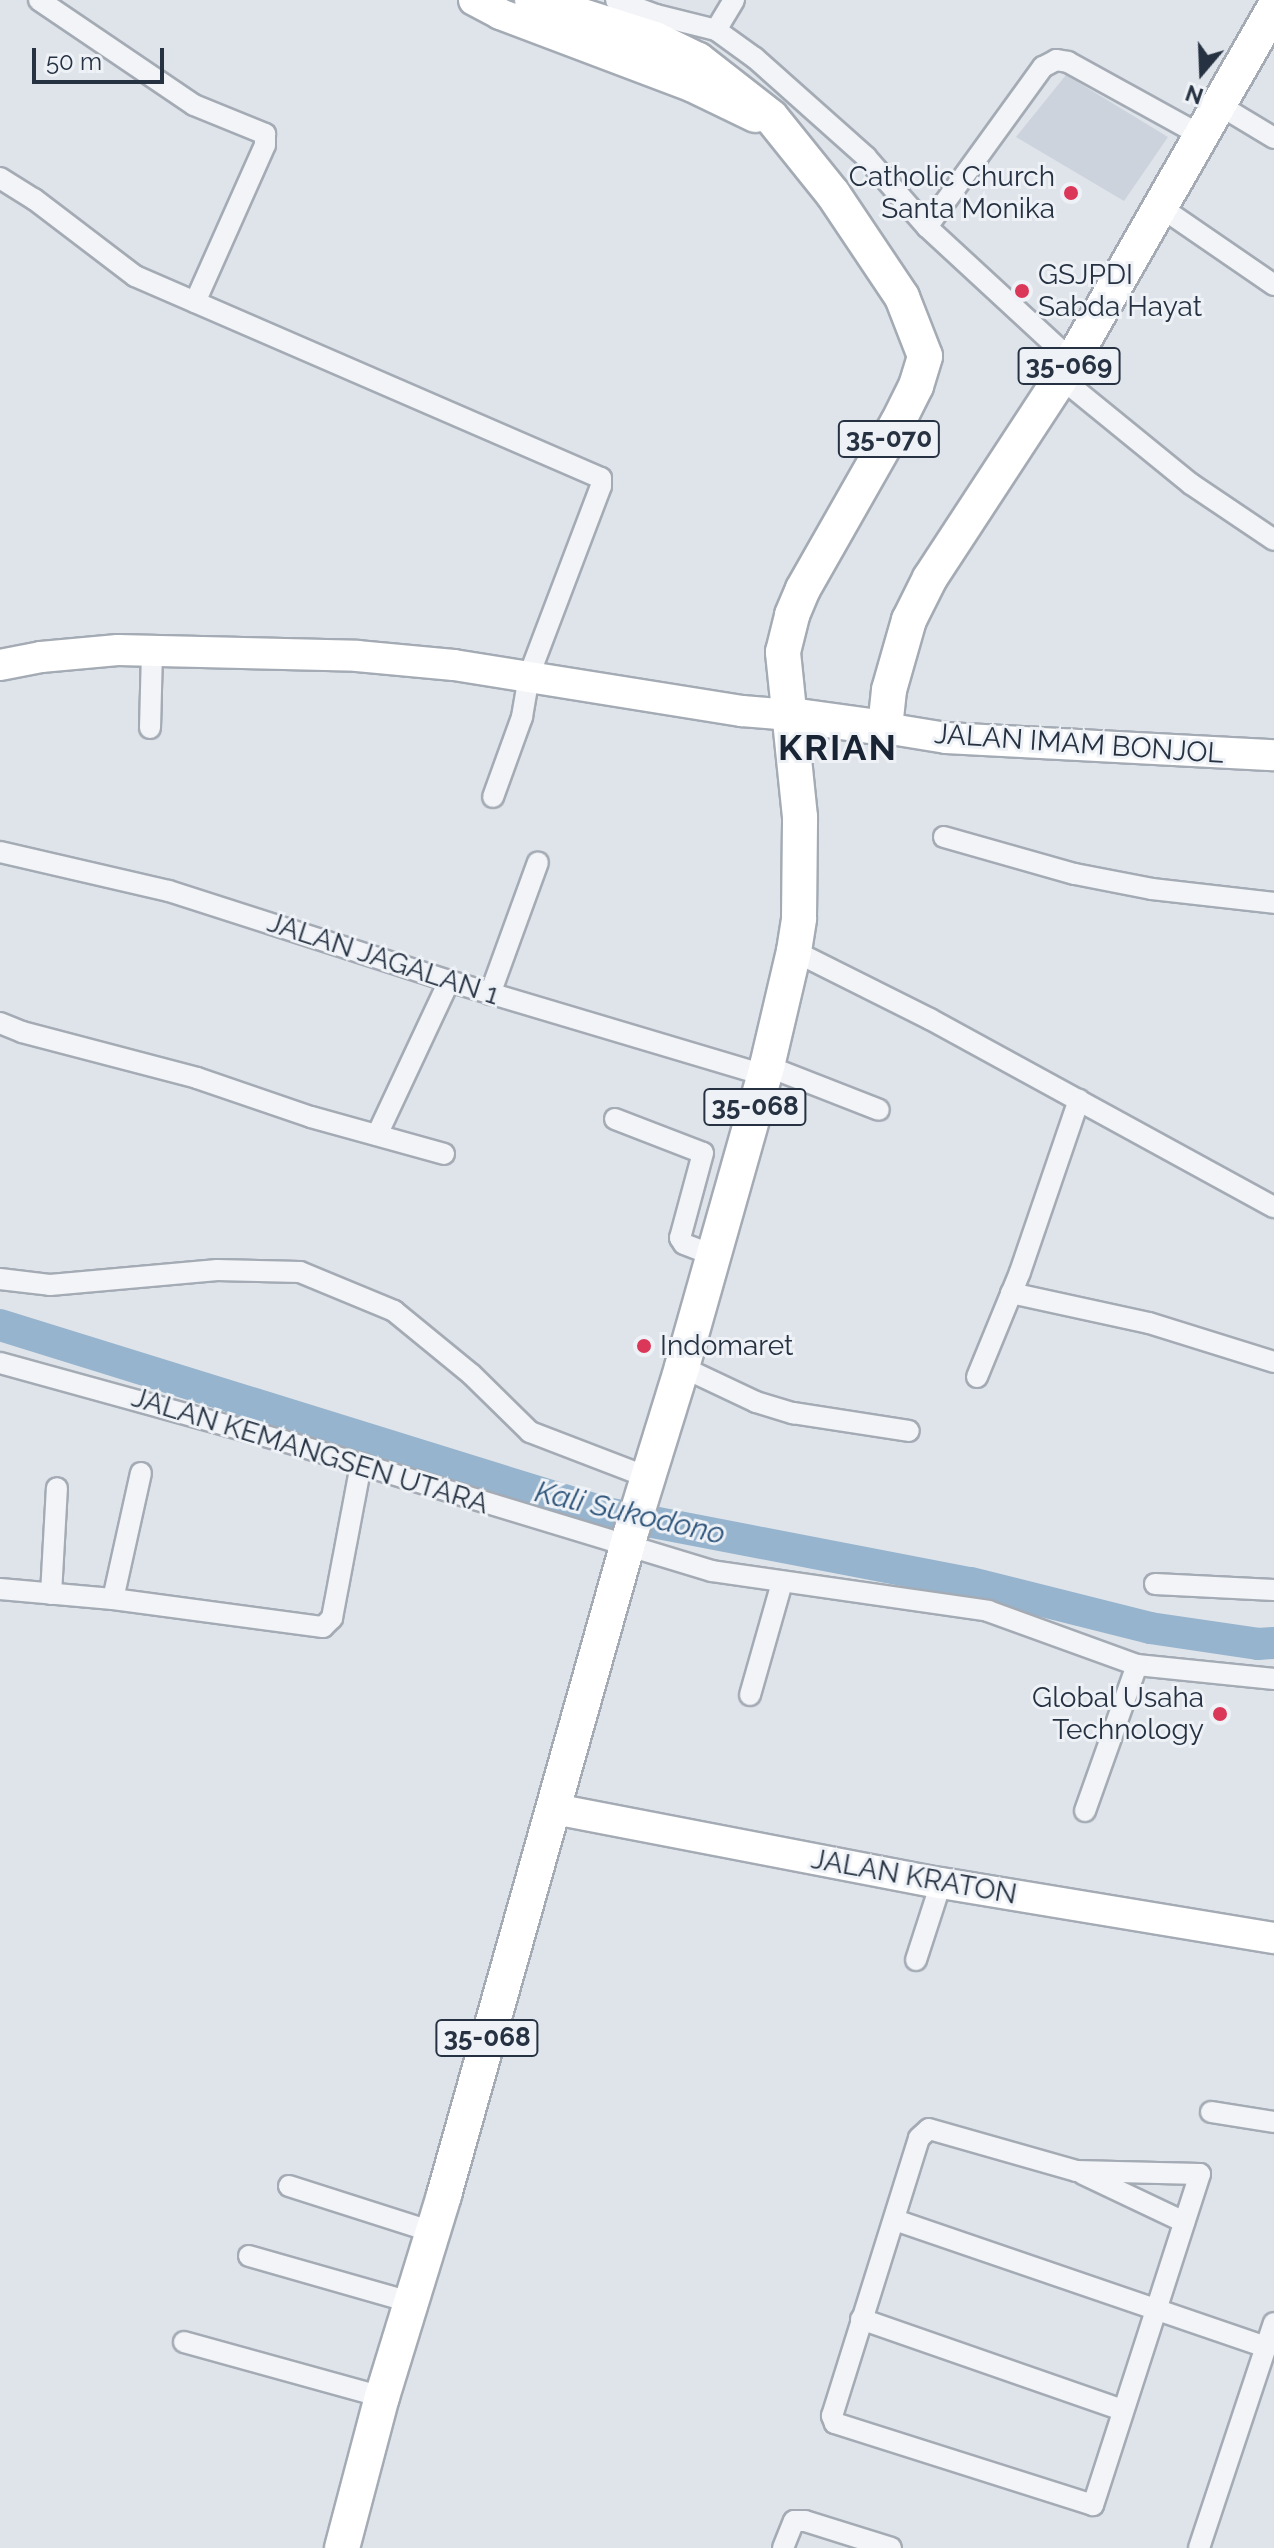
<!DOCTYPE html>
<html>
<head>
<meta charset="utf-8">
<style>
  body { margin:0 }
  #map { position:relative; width:1274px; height:2548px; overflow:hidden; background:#dfe4ea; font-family:Raleway,sans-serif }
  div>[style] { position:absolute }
  .built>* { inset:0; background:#ccd3dc }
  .river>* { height:32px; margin:-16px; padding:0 16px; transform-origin:16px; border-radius:16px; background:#96b4cd }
  .roads { filter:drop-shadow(2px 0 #a4abb4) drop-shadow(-2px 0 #a4abb4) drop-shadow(0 2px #a4abb4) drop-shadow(0 -2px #a4abb4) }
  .street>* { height:20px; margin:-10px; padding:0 10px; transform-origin:10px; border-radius:10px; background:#f2f4f7 }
  .secondary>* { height:30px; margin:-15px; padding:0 15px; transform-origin:15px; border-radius:15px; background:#fff }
  .primary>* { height:34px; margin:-17px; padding:0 17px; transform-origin:17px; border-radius:17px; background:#fff }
  .dots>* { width:22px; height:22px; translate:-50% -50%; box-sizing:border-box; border:4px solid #eef2f7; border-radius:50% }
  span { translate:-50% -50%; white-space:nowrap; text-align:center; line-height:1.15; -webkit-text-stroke:6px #eef2f7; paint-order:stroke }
  .shield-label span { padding:2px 6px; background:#eef2f7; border:2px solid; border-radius:6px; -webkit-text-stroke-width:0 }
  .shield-label { font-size:26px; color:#263242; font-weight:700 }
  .poi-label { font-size:28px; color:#263242 }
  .right { translate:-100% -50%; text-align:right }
  .left { translate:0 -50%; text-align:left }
  .street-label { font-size:28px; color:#263242 }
  .water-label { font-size:30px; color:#2c537a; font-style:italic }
  .district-label { font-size:36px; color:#182333; font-weight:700; letter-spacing:2px }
  .north { position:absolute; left:1162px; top:32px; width:80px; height:80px; -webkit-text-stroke:6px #eef2f7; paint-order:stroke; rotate:199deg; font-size:22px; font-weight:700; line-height:32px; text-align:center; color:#263242 }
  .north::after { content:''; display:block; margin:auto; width:28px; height:36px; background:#263242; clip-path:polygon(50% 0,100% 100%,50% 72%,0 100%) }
  .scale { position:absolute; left:32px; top:48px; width:132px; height:36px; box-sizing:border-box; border:4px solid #263242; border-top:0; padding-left:10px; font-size:24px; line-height:28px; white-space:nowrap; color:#263242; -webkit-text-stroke:6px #eef2f7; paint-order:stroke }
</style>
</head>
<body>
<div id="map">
  <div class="built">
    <i style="clip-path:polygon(1066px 75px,1168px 137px,1124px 201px,1016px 137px)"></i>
  </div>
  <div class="river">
    <i style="left:0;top:1325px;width:634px;rotate:17.24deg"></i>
    <i style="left:606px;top:1513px;width:372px;rotate:10.9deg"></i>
    <i style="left:971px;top:1583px;width:185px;rotate:14.1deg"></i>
    <i style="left:1150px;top:1628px;width:109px;rotate:8.4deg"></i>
    <i style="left:1258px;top:1644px;width:16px;rotate:-4deg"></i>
  </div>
  <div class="roads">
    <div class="street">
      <i style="left:39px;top:0;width:187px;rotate:34.1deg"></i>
      <i style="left:194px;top:105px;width:77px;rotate:22.2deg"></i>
      <i style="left:265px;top:134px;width:11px;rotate:90deg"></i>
      <i style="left:265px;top:145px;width:172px;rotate:114deg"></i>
      <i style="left:616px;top:0;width:43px;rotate:20.6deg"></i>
      <i style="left:656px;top:15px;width:62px;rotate:14deg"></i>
      <i style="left:716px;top:30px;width:48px;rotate:35.7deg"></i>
      <i style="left:755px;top:58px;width:149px;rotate:41.7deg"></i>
      <i style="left:866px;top:157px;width:93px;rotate:48.9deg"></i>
      <i style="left:927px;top:227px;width:197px;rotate:42.7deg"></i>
      <i style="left:716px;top:30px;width:35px;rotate:-59deg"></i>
      <i style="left:1221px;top:106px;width:62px;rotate:31.1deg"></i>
      <i style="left:0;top:178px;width:40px;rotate:32deg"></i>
      <i style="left:34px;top:199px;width:127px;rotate:37.3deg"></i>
      <i style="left:135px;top:276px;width:508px;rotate:23.44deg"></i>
      <i style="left:601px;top:478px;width:8px;rotate:90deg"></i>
      <i style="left:601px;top:486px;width:203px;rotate:110.8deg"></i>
      <i style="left:529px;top:676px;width:42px;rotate:99.7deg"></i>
      <i style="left:522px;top:717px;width:85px;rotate:109.9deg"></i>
      <i style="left:1162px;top:208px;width:136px;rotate:34.5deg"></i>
      <i style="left:927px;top:227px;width:198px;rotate:-54.1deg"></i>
      <i style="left:1043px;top:67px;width:15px;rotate:-28deg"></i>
      <i style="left:1056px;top:60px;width:12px;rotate:9deg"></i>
      <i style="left:1068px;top:62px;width:153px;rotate:28.9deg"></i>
      <i style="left:1061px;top:378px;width:168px;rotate:39.2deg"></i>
      <i style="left:1191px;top:484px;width:100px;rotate:34deg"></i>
      <i style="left:150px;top:728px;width:76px;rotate:-88.5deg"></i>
      <i style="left:944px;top:837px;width:136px;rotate:15.8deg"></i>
      <i style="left:1075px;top:874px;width:78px;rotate:11deg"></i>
      <i style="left:1152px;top:889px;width:123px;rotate:6.5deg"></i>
      <i style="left:0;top:852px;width:173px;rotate:13deg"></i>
      <i style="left:169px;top:891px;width:294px;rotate:17.8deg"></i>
      <i style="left:449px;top:981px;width:329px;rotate:16.6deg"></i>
      <i style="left:794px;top:951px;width:152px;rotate:26.6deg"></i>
      <i style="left:930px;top:1019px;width:392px;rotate:28.7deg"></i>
      <i style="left:490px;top:994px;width:140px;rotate:-70deg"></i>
      <i style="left:0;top:1023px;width:24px;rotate:22deg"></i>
      <i style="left:22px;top:1032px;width:181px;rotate:14.7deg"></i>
      <i style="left:197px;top:1078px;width:120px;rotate:18.9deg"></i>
      <i style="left:311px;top:1117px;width:138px;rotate:15.5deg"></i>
      <i style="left:767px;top:1066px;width:120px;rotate:21.4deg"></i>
      <i style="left:615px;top:1119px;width:94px;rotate:21.1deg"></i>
      <i style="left:703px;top:1153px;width:88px;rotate:105.1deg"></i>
      <i style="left:680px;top:1238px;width:7px;rotate:56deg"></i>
      <i style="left:684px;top:1244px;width:31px;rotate:21deg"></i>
      <i style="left:377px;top:1135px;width:170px;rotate:-64.9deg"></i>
      <i style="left:0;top:1279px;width:50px;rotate:6.8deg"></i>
      <i style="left:50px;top:1285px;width:168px;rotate:-5.1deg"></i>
      <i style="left:217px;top:1270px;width:83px;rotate:1.4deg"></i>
      <i style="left:300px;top:1272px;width:102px;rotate:22.5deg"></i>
      <i style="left:394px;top:1311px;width:99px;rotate:39.3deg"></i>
      <i style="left:471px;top:1374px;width:83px;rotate:44.5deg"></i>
      <i style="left:530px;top:1432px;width:125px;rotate:21deg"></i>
      <i style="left:1011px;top:1293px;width:141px;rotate:12.3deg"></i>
      <i style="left:1149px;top:1323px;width:131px;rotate:17.3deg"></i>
      <i style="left:0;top:1363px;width:295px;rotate:15.4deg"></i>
      <i style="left:284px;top:1441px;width:447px;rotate:16.9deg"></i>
      <i style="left:712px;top:1571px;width:279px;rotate:8.2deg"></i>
      <i style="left:988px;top:1611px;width:158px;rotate:19.9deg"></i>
      <i style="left:1137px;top:1665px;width:138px;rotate:5.8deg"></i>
      <i style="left:682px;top:1367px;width:82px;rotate:25.3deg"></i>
      <i style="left:756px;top:1402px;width:39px;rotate:17deg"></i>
      <i style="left:793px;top:1413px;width:117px;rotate:8.8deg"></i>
      <i style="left:977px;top:1377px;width:113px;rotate:-67.7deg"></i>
      <i style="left:1020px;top:1272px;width:182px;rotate:-71.1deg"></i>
      <i style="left:1155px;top:1584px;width:119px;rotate:2.9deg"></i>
      <i style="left:0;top:1589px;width:113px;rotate:5.1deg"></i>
      <i style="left:113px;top:1599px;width:212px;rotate:7.6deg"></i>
      <i style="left:323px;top:1627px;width:13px;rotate:-45deg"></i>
      <i style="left:332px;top:1618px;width:157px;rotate:-79.3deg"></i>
      <i style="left:51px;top:1594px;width:106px;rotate:-86.8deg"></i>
      <i style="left:113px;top:1599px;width:129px;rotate:-77.5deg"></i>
      <i style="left:750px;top:1695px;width:116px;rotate:-74.1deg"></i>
      <i style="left:1085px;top:1811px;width:155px;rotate:-70.4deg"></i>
      <i style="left:916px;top:1960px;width:81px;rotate:-72deg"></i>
      <i style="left:1211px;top:2112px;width:64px;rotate:9deg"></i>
      <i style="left:929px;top:2129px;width:153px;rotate:15.9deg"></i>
      <i style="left:1076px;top:2171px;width:124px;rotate:1.4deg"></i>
      <i style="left:1200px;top:2174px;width:348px;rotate:107.9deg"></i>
      <i style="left:1093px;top:2505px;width:271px;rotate:-162.4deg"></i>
      <i style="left:835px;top:2423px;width:8px;rotate:-113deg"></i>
      <i style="left:832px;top:2416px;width:291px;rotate:-72.6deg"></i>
      <i style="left:919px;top:2138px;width:13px;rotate:-42deg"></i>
      <i style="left:1083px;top:2174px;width:112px;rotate:25.4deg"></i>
      <i style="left:289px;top:2186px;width:151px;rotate:17.7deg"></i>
      <i style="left:895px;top:2220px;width:392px;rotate:18.9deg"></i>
      <i style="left:249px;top:2256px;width:168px;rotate:15.9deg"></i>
      <i style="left:861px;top:2319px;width:276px;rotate:19.2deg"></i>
      <i style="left:184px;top:2342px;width:205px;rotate:15.5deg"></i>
      <i style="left:783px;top:2548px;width:29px;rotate:-68deg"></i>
      <i style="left:794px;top:2521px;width:11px"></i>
      <i style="left:805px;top:2521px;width:90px;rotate:17.4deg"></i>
      <i style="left:1199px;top:2548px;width:237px;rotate:-71.6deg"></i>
    </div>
    <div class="secondary">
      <i style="left:474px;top:0;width:30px;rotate:28deg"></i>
      <i style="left:500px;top:14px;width:206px;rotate:20.7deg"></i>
      <i style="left:693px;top:87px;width:69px;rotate:25.8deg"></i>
      <i style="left:0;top:665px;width:42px;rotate:-11deg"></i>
      <i style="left:41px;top:657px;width:77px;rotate:-5.2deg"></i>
      <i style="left:118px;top:650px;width:239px;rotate:1.4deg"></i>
      <i style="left:357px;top:656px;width:97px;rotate:5.3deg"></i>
      <i style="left:454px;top:665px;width:292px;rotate:9.1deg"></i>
      <i style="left:742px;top:711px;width:49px;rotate:4.7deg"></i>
      <i style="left:885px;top:728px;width:62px;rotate:9.3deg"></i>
      <i style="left:946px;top:738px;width:328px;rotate:3deg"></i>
      <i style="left:555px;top:1809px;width:393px;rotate:10.9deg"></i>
      <i style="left:941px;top:1883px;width:338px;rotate:9.4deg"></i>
    </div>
    <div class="primary">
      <i style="left:791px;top:715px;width:95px;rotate:7.9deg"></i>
      <i style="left:885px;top:728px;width:38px;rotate:-84deg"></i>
      <i style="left:889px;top:690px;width:73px;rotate:-74.1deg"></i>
      <i style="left:909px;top:620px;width:47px;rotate:-63.4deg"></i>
      <i style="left:930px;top:578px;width:259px;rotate:-56.8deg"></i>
      <i style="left:1072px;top:361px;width:406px;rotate:-60.2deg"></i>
      <i style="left:342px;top:2548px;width:156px;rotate:-75.2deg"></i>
      <i style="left:382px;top:2397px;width:211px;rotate:-72.9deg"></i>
      <i style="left:444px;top:2195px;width:692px;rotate:-74.24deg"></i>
      <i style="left:632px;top:1529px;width:170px;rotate:-72.8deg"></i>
      <i style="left:682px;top:1367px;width:313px;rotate:-74.2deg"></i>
      <i style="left:767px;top:1066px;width:118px;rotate:-76.8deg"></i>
      <i style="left:794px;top:951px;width:33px;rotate:-81deg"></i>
      <i style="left:799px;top:918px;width:101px;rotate:-89.4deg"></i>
      <i style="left:800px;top:817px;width:166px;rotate:-95.9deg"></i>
      <i style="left:783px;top:652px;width:38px;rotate:-76deg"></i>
      <i style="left:792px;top:615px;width:28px;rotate:-67deg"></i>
      <i style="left:803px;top:589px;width:192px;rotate:-60.4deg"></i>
      <i style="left:898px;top:422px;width:40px;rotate:-63.4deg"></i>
      <i style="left:916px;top:386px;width:31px;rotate:-73deg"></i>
      <i style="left:925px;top:356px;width:63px;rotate:-111.3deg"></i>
      <i style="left:902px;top:297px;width:124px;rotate:-123.8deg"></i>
      <i style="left:833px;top:194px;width:99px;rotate:-128.8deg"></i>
      <i style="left:771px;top:117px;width:93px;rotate:-142deg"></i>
      <i style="left:698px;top:60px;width:48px;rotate:-154deg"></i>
      <i style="left:655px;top:39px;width:129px;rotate:-162.4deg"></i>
    </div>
  </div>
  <div class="dots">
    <i style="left:1071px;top:193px;background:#db3759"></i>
    <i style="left:1022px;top:291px;background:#db3759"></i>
    <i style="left:644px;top:1346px;background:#db3759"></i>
    <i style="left:1220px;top:1714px;background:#db3759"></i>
  </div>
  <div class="shield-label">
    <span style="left:1069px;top:366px">35-069</span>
    <span style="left:889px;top:439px">35-070</span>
    <span style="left:755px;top:1107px">35-068</span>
    <span style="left:487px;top:2038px">35-068</span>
  </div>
  <div class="poi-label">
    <span class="right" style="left:1055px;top:193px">Catholic Church<br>Santa Monika</span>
    <span class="left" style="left:1038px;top:291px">GSJPDI<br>Sabda Hayat</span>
    <span class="left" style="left:660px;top:1346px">Indomaret</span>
    <span class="right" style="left:1204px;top:1714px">Global Usaha<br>Technology</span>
  </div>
  <div class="street-label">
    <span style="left:1079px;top:744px;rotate:4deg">JALAN IMAM BONJOL</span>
    <span style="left:383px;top:959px;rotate:18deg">JALAN JAGALAN 1</span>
    <span style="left:310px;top:1451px;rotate:17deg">JALAN KEMANGSEN UTARA</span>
    <span style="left:914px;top:1877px;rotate:10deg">JALAN KRATON</span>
  </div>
  <div class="water-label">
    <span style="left:630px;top:1513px;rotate:13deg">Kali Sukodono</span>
  </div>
  <div class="district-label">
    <span style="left:838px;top:748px">KRIAN</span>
  </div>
  <div class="north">N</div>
  <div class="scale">50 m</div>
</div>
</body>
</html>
